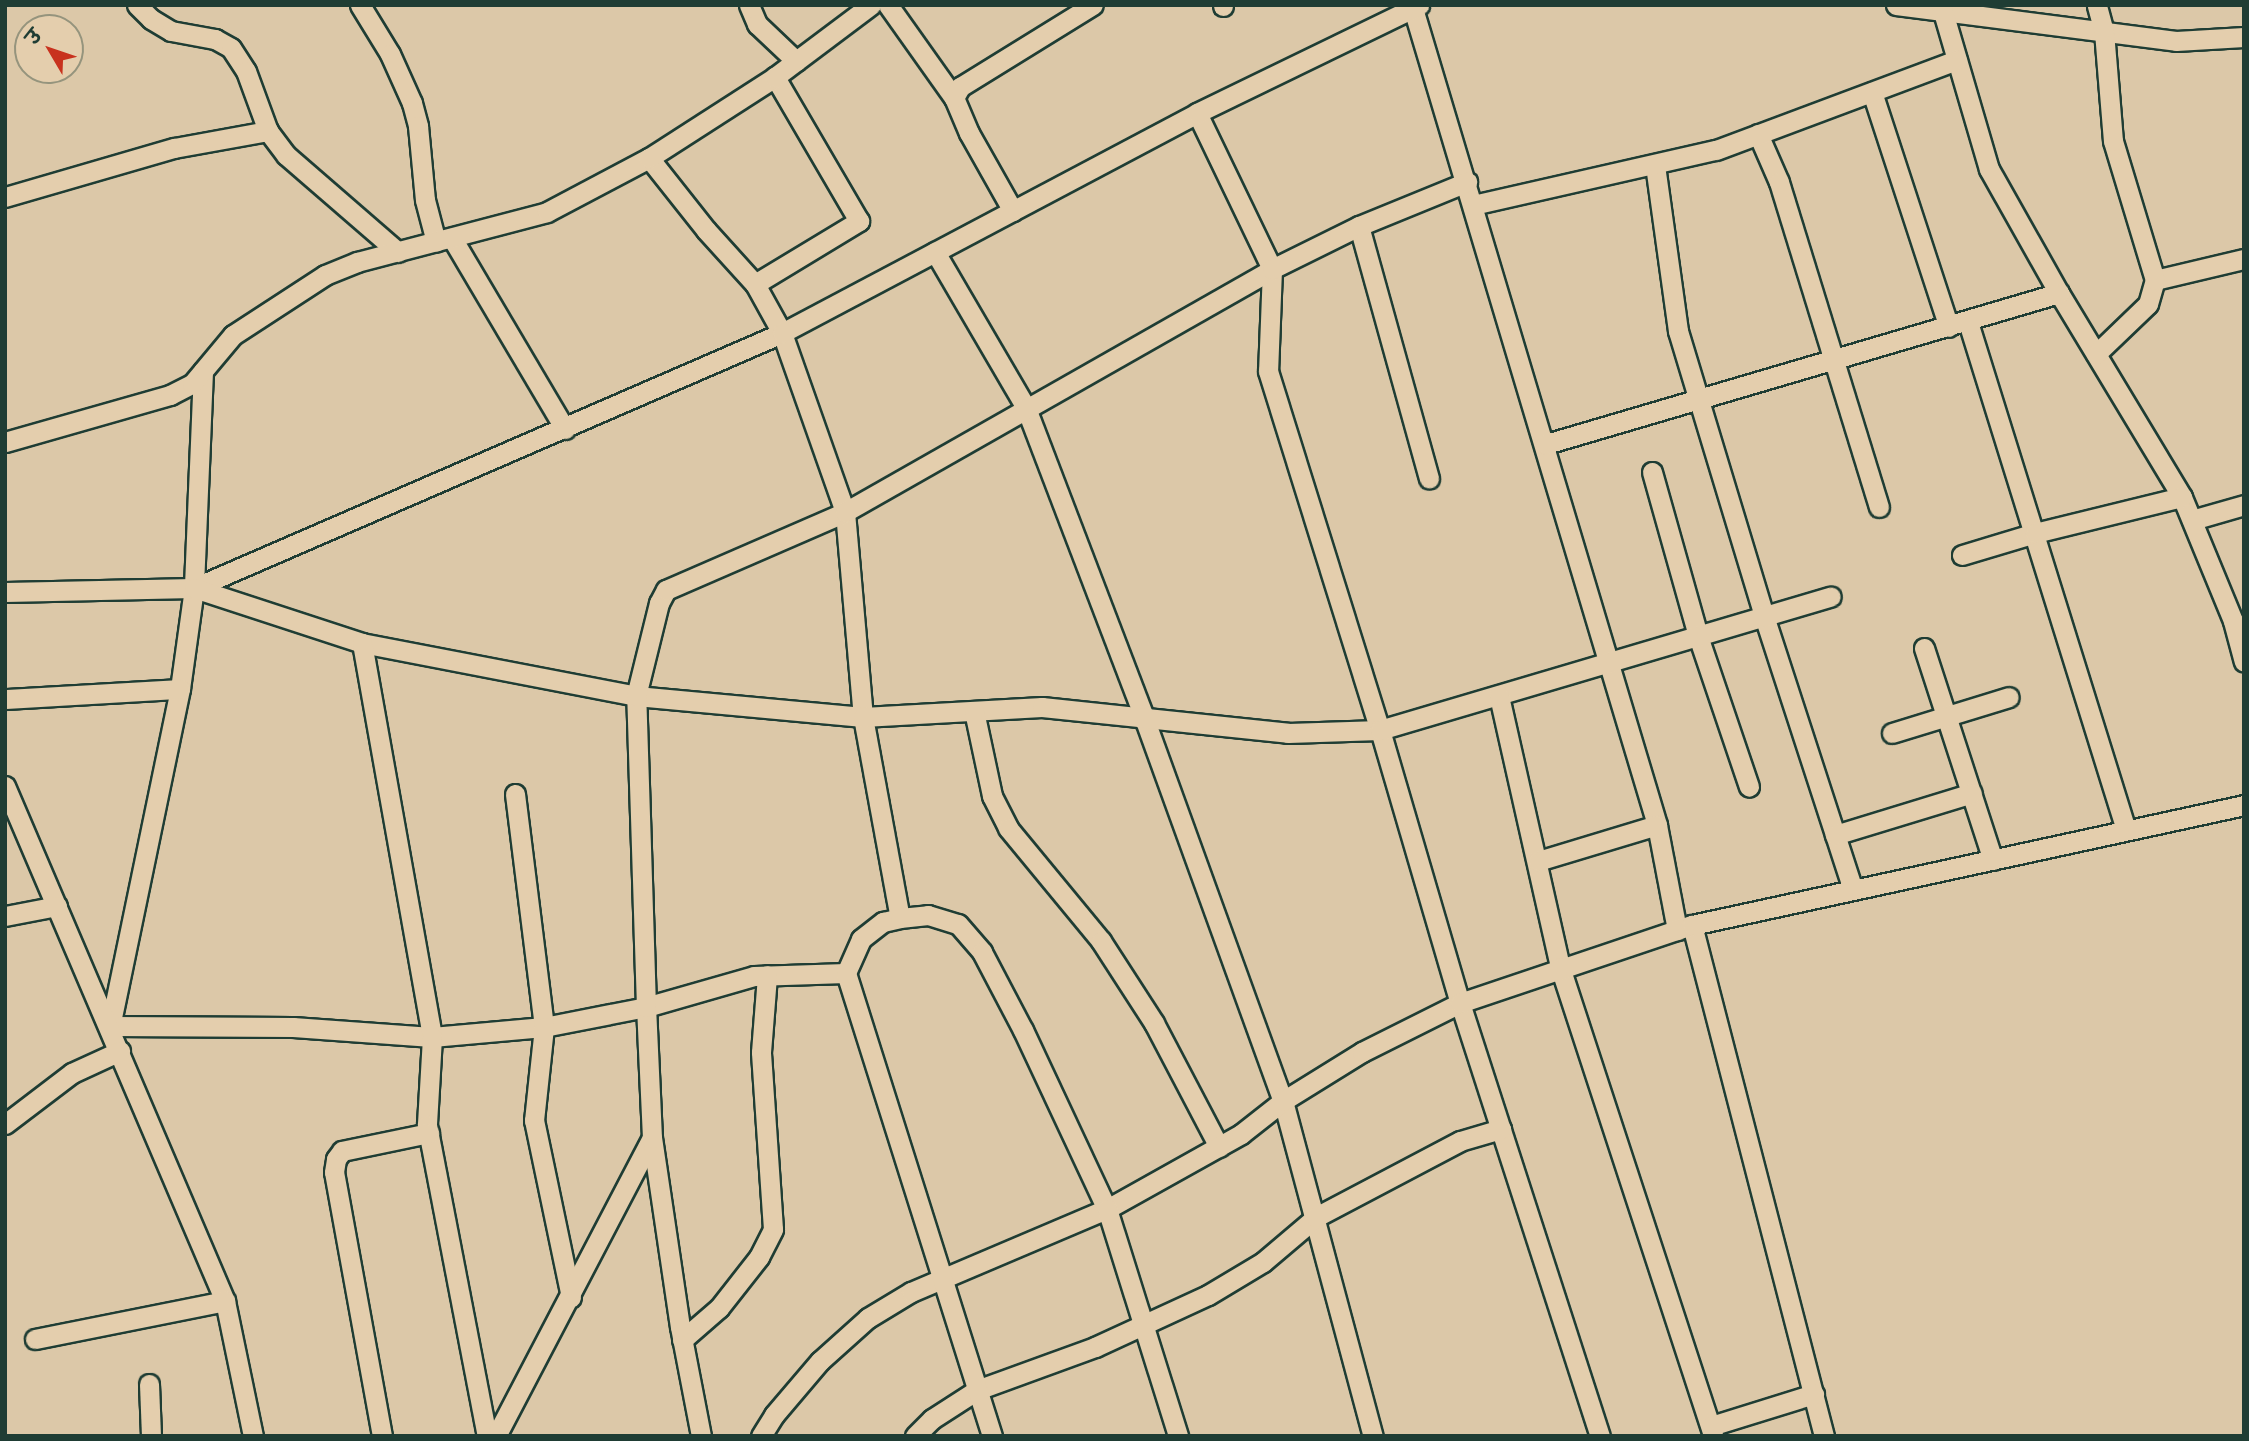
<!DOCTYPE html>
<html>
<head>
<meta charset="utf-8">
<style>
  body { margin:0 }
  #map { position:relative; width:2249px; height:1441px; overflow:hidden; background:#dcc8a8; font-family:"Comic Neue","Playpen Sans Deva",sans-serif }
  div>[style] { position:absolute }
  .roads { filter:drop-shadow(2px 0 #1f3d34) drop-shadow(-2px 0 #1f3d34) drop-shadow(0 2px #1f3d34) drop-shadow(0 -2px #1f3d34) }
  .minor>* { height:19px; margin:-9.5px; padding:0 9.5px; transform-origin:9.5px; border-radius:9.5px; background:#e4cead }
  span { translate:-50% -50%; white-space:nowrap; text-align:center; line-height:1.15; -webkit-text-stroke:5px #e4cead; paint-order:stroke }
  .frame { position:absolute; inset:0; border:7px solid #1f3d34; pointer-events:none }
  .north { position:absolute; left:14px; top:14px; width:70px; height:70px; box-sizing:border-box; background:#e4cead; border:2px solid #95947d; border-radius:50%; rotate:309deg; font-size:19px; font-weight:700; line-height:28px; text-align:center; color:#1f3d34 }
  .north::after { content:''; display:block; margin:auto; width:24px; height:32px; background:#c8321e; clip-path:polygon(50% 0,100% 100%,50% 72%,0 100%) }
</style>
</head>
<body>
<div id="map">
  <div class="roads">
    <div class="minor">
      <i style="left:137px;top:5px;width:20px;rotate:45deg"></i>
      <i style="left:151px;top:19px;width:23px;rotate:31deg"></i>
      <i style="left:171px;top:31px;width:45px;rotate:10.3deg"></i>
      <i style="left:215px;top:39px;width:18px;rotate:29deg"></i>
      <i style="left:231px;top:48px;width:27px;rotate:57deg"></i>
      <i style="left:246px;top:71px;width:64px;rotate:69.9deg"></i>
      <i style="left:268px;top:131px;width:30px;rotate:53deg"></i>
      <i style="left:286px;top:155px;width:148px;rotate:40.9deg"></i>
      <i style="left:360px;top:5px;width:57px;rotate:58.5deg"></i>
      <i style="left:390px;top:54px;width:54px;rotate:65.8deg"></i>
      <i style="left:412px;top:103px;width:24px;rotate:75deg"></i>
      <i style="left:418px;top:126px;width:74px;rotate:84.6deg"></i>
      <i style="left:425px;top:200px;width:43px;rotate:75.3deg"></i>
      <i style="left:749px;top:5px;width:21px;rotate:67deg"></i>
      <i style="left:757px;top:24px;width:54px;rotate:43.5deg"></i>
      <i style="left:888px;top:5px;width:114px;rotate:54.6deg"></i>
      <i style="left:1223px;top:5px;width:1px;rotate:90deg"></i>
      <i style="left:1412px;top:5px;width:856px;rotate:73.36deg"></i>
      <i style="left:1657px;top:825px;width:107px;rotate:79.2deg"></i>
      <i style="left:1896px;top:5px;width:282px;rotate:7.3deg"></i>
      <i style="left:2176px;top:41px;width:68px;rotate:-3.4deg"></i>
      <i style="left:1941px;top:5px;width:171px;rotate:73.7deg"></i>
      <i style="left:1989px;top:169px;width:142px;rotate:60.6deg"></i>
      <i style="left:2059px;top:293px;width:238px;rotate:58.9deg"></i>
      <i style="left:2182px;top:497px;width:134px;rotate:67.6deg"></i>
      <i style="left:2233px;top:621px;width:42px;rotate:75deg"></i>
      <i style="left:1872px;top:92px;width:247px;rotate:71.9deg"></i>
      <i style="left:1197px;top:113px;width:173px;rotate:64.3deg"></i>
      <i style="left:1272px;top:269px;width:102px;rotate:92.2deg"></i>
      <i style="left:1268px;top:371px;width:376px;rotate:72.7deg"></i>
      <i style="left:1380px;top:730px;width:284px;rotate:73.7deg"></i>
      <i style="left:1460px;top:1003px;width:455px;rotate:72.1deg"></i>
      <i style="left:1758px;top:134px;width:52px;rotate:66.4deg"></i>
      <i style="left:1779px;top:182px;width:340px;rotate:72.9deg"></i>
      <i style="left:649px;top:158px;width:92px;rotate:51.6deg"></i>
      <i style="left:706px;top:230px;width:73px;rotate:47.8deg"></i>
      <i style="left:755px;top:284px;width:56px;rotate:61.1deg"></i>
      <i style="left:782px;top:333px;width:190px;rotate:70.6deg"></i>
      <i style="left:845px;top:512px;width:206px;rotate:85deg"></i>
      <i style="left:863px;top:717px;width:204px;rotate:79.6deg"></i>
      <i style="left:1655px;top:165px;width:168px;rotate:82.1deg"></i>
      <i style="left:1678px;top:331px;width:298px;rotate:73.2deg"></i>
      <i style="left:1764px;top:616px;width:288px;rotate:72deg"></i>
      <i style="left:5px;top:197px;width:176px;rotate:-16.2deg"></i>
      <i style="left:174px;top:148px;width:96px;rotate:-10.3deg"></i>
      <i style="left:1473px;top:205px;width:249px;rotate:-12.8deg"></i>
      <i style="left:1716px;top:150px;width:257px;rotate:-20.5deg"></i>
      <i style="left:1013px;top:211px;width:90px;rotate:-119.4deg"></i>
      <i style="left:969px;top:133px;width:38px;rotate:-113deg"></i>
      <i style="left:954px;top:98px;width:13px;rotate:-61deg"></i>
      <i style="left:960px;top:87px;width:156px;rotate:-31.7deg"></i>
      <i style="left:1359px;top:226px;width:262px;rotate:74.5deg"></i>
      <i style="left:452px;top:238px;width:222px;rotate:59.4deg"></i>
      <i style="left:935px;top:252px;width:181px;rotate:59.7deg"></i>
      <i style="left:1026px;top:408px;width:329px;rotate:69.1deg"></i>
      <i style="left:1143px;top:715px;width:411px;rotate:70.1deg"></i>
      <i style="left:1283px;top:1101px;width:347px;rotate:75deg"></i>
      <i style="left:2155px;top:280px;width:91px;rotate:-13.3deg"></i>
      <i style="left:755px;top:284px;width:122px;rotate:-31.2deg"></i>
      <i style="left:859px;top:221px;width:167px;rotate:-120.3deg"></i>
      <i style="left:1968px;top:322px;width:532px;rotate:72.72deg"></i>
      <i style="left:2096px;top:354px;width:72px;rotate:-43.9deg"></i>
      <i style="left:2148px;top:304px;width:25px;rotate:-74deg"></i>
      <i style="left:2155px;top:280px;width:145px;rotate:-106.8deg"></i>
      <i style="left:2113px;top:141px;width:109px;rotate:-94.7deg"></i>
      <i style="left:2104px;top:32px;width:28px;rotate:-105deg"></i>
      <i style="left:203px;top:371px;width:217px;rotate:92.4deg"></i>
      <i style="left:194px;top:588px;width:102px;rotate:97.9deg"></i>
      <i style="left:180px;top:689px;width:344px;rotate:101.7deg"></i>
      <i style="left:110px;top:1026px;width:183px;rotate:0.3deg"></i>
      <i style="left:293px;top:1027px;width:139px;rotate:4.1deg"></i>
      <i style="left:432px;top:1037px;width:112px;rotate:-5.1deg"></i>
      <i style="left:544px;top:1027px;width:104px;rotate:-11.1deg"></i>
      <i style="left:646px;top:1007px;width:112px;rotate:-16deg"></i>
      <i style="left:754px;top:976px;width:92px;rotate:-1.9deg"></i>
      <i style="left:5px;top:442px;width:172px;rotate:-15.9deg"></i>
      <i style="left:170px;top:395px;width:25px;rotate:-27deg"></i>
      <i style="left:192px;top:384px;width:64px;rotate:-50.1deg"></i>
      <i style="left:233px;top:335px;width:110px;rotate:-33.1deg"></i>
      <i style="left:325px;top:275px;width:35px;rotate:-22deg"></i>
      <i style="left:357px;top:262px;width:196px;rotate:-14.7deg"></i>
      <i style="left:547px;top:212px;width:115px;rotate:-27.9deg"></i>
      <i style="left:649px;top:158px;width:150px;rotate:-32.7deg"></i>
      <i style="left:775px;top:77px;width:120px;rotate:-36.9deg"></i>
      <i style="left:1546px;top:444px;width:535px;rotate:-16.4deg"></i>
      <i style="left:1652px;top:472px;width:170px;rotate:74.3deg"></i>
      <i style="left:1698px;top:636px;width:159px;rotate:71.3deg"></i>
      <i style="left:2192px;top:520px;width:54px;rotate:-16.1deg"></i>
      <i style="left:1962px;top:555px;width:76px;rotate:-16.8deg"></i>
      <i style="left:2035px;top:533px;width:151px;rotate:-13.8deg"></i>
      <i style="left:194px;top:588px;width:641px;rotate:-23.45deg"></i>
      <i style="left:782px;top:333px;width:470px;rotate:-27.9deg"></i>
      <i style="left:1197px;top:113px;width:247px;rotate:-25.9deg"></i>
      <i style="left:5px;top:592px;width:189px;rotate:-1.2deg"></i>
      <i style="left:194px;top:588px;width:177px;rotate:18.1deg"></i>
      <i style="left:362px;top:643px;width:279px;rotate:10.9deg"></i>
      <i style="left:636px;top:696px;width:228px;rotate:5.3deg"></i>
      <i style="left:863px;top:717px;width:179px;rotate:-3.2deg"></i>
      <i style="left:1042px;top:707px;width:247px;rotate:6deg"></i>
      <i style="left:1288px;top:733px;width:92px;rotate:-1.9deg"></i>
      <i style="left:1380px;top:730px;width:470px;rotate:-16.5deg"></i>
      <i style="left:362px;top:643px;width:400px;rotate:79.9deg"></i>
      <i style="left:432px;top:1037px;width:88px;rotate:93.3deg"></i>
      <i style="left:427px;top:1125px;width:317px;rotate:79.1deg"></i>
      <i style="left:1924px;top:648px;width:223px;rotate:72deg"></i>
      <i style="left:1499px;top:696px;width:278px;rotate:77.3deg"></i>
      <i style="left:1560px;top:967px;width:493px;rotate:71.9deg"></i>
      <i style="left:5px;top:699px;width:175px;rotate:-3.3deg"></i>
      <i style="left:974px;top:711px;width:87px;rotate:78deg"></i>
      <i style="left:992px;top:796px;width:36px;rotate:63deg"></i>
      <i style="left:1008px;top:828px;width:146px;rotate:50.5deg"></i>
      <i style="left:1101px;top:941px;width:98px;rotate:57.1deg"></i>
      <i style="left:1154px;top:1023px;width:140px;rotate:62.3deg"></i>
      <i style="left:1892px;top:733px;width:122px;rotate:-17.1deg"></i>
      <i style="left:5px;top:786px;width:560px;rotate:66.87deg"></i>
      <i style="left:225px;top:1301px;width:138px;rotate:78.3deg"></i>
      <i style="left:515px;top:794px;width:235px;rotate:82.9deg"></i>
      <i style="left:544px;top:1027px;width:94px;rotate:96.1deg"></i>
      <i style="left:534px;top:1120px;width:181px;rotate:78.2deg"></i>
      <i style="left:1835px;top:835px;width:143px;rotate:-17deg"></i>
      <i style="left:1538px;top:861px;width:124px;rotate:-16.8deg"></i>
      <i style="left:5px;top:916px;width:53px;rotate:-10.9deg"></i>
      <i style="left:1692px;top:925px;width:528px;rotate:75.52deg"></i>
      <i style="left:5px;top:1124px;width:84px;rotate:-37.3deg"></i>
      <i style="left:72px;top:1073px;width:53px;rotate:-24.6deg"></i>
      <i style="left:35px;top:1339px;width:194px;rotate:-11.3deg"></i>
      <i style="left:682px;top:1340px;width:49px;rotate:-40.9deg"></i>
      <i style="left:719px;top:1308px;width:65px;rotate:-51.9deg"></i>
      <i style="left:759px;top:1257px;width:31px;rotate:-63deg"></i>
      <i style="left:773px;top:1229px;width:177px;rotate:-93.9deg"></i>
      <i style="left:761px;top:1052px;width:77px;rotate:-85.5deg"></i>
      <i style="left:149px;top:1384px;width:52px;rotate:87.8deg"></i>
      <i style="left:1711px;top:1426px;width:108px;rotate:-17.3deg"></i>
      <i style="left:382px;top:1436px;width:268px;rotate:-100.3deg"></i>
      <i style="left:334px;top:1172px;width:13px;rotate:-81deg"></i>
      <i style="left:336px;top:1159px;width:10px;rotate:-53deg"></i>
      <i style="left:342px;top:1151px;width:89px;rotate:-11.7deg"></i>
      <i style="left:496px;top:1436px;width:336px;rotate:-62.4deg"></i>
      <i style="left:701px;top:1436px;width:111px;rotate:-100.9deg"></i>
      <i style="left:680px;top:1327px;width:191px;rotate:-98.4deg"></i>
      <i style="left:652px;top:1138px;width:131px;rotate:-92.6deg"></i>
      <i style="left:646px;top:1007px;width:311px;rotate:-91.8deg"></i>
      <i style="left:636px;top:696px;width:96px;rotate:-76.1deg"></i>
      <i style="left:659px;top:603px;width:15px;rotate:-62deg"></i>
      <i style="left:666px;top:590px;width:195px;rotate:-23.5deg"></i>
      <i style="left:845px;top:512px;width:491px;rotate:-29.6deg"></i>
      <i style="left:1272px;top:269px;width:97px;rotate:-26.3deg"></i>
      <i style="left:1359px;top:226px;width:117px;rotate:-22.2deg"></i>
      <i style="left:761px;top:1436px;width:25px;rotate:-58deg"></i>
      <i style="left:774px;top:1415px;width:71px;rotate:-49.6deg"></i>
      <i style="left:820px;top:1361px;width:64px;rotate:-41.9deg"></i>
      <i style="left:868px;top:1318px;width:50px;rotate:-31.2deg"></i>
      <i style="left:911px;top:1292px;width:213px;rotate:-23deg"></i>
      <i style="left:1107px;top:1209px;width:154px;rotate:-29.2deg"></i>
      <i style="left:1241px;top:1134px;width:53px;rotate:-38.2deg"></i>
      <i style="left:1283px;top:1101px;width:93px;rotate:-31.8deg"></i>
      <i style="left:1362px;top:1052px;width:110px;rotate:-26.6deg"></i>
      <i style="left:1460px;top:1003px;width:245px;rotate:-18.6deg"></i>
      <i style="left:1692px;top:925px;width:565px;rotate:-12.26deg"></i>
      <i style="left:915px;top:1436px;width:24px;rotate:-45deg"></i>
      <i style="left:932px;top:1419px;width:54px;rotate:-32.8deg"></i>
      <i style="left:977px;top:1390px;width:126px;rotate:-20deg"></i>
      <i style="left:1095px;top:1347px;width:124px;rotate:-24.7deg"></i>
      <i style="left:1208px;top:1295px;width:64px;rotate:-31deg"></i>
      <i style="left:1263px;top:1262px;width:70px;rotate:-40.3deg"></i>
      <i style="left:1316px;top:1217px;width:163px;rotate:-27.8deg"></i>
      <i style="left:1460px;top:1141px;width:43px;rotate:-16.3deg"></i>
      <i style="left:992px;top:1436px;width:485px;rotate:-107.5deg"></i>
      <i style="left:846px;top:973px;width:37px;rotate:-66deg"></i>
      <i style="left:861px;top:939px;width:28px;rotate:-38deg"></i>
      <i style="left:883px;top:922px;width:17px;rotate:-13deg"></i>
      <i style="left:900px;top:918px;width:28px;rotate:-6deg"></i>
      <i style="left:928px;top:915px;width:31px;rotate:17deg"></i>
      <i style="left:958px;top:924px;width:37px;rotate:49deg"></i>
      <i style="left:982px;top:952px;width:88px;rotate:62.3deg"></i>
      <i style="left:1023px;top:1030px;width:198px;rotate:64.9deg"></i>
      <i style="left:1107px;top:1209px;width:238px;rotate:72.6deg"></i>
    </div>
  </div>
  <div class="frame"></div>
  <div class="north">उ</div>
</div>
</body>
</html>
